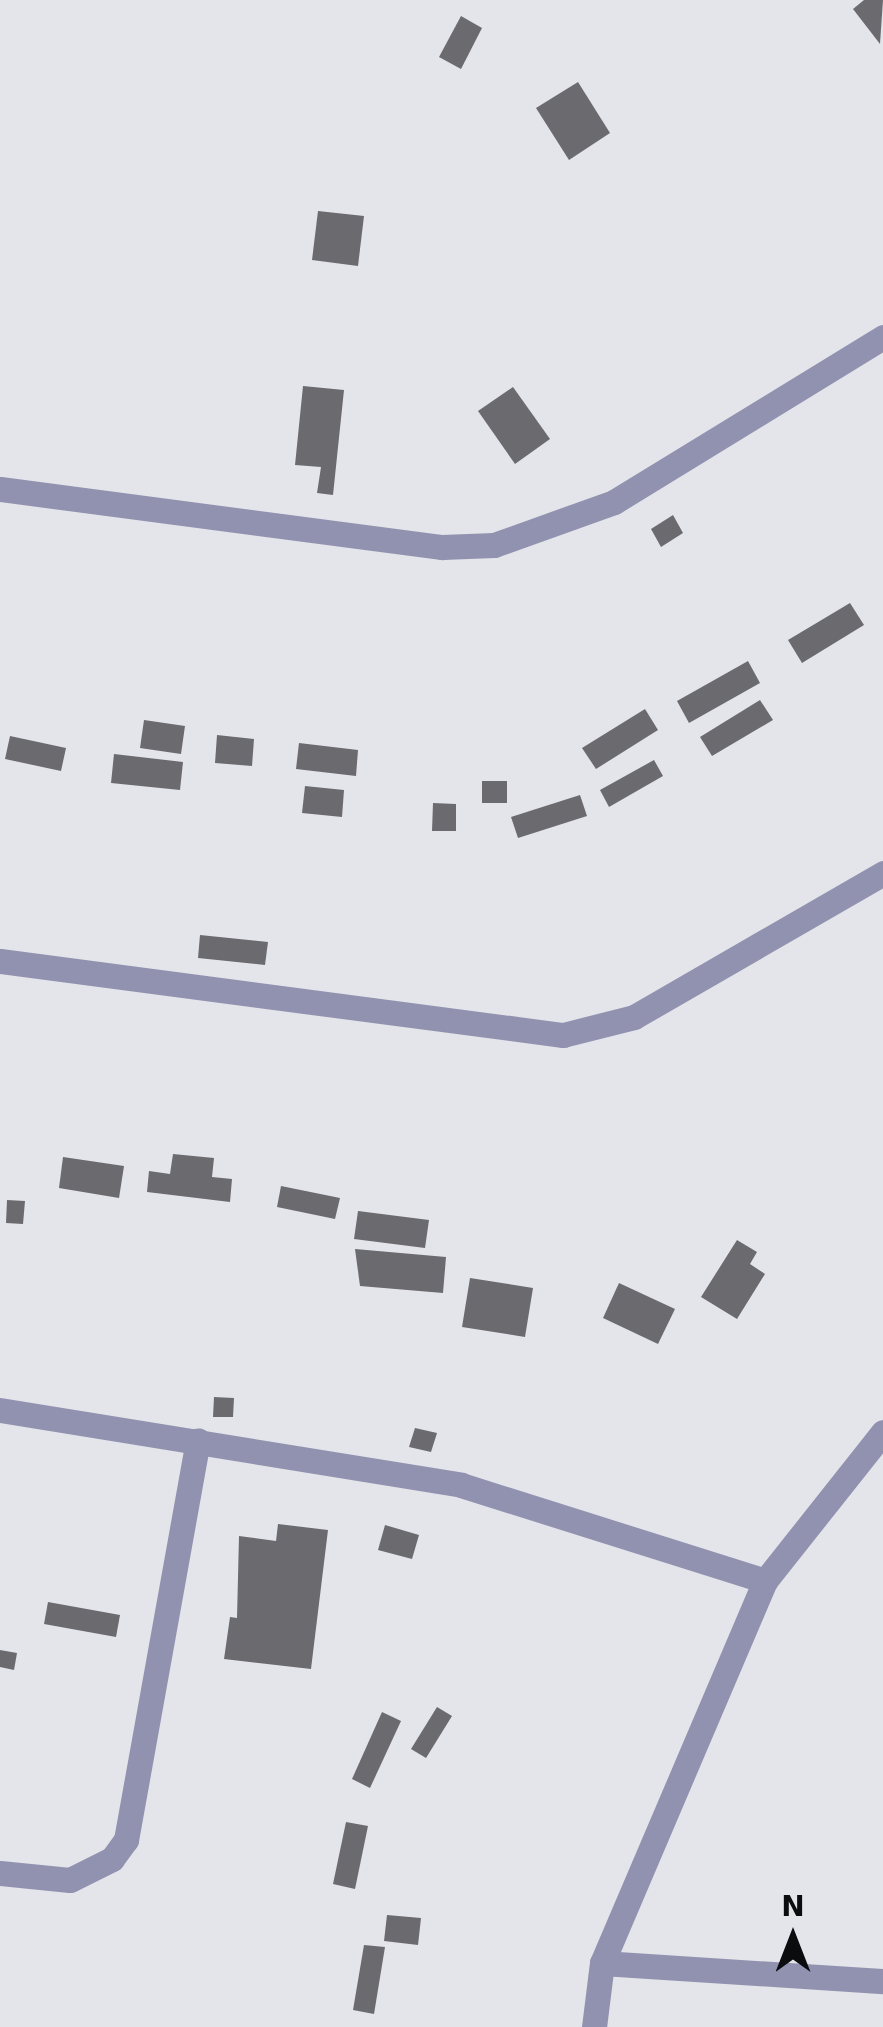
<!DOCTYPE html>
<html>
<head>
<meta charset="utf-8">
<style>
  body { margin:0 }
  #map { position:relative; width:883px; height:2027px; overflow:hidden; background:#e4e4eb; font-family:"DejaVu Sans",sans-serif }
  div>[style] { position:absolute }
  .building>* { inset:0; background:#6a6a6f }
  .street>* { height:25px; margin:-12.5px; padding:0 12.5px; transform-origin:12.5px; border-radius:12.5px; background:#9192af }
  span { translate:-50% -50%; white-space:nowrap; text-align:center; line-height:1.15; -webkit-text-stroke:10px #e4e4eb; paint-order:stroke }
  .north { position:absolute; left:743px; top:1887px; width:100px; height:100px; -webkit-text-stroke:8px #e4e4eb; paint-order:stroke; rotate:0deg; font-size:28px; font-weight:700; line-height:40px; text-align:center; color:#0b0c0e }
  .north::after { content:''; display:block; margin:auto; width:35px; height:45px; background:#0b0c0e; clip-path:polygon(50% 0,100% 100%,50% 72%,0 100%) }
</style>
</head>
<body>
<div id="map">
  <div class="building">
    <i style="clip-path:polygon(864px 0,883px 0,880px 44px,853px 9px)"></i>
    <i style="clip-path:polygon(461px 16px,482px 28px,461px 69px,439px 57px)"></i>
    <i style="clip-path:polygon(578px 82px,610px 133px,569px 160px,536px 108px)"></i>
    <i style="clip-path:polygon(318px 211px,364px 216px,358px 266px,312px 260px)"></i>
    <i style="clip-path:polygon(303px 386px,344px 390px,333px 495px,317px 493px,321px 467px,295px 465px)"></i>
    <i style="clip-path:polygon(513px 387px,550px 439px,515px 464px,478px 411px)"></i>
    <i style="clip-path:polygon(673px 515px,683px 533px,661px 547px,651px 529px)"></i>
    <i style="clip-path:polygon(850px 603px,864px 625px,802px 663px,788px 640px)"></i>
    <i style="clip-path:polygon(748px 661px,760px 683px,689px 723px,677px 701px)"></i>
    <i style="clip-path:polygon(760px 700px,773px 720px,712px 756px,700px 737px)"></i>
    <i style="clip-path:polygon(645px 709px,658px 730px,596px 769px,582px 748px)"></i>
    <i style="clip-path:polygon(144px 720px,185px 726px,181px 754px,140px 748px)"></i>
    <i style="clip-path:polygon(217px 735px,254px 739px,252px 766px,215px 763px)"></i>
    <i style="clip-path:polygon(10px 736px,66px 748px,61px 771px,5px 759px)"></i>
    <i style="clip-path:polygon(299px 743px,358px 750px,356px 776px,296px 769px)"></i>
    <i style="clip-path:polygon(114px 754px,183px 762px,180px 790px,111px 783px)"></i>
    <i style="clip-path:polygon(654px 760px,663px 776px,609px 807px,600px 790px)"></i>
    <i style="clip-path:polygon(482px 781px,507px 781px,507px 803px,482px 803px)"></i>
    <i style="clip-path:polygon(305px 786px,344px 790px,342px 817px,302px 813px)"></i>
    <i style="clip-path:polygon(580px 795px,587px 816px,518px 838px,511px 817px)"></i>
    <i style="clip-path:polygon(433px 803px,456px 804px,456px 831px,432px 831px)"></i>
    <i style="clip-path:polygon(200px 935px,268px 942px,265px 965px,198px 958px)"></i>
    <i style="clip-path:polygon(173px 1154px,214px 1158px,212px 1177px,232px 1179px,230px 1202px,147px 1192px,149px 1171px,170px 1174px)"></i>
    <i style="clip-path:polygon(63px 1157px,124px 1166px,119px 1198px,59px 1188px)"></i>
    <i style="clip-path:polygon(281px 1186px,340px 1198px,335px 1219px,277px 1207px)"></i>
    <i style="clip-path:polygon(7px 1200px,25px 1201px,23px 1224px,6px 1223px)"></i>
    <i style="clip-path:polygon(358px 1211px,429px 1220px,425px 1248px,354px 1239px)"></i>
    <i style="clip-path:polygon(737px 1240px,757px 1252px,750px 1264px,765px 1274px,737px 1319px,701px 1297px)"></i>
    <i style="clip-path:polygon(355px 1249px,446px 1257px,443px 1293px,360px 1286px)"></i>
    <i style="clip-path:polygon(470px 1278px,533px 1288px,525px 1337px,462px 1327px)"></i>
    <i style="clip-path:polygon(619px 1283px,675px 1309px,658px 1344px,603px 1318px)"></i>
    <i style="clip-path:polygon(214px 1397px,234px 1398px,233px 1417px,213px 1417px)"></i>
    <i style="clip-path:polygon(415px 1428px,437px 1433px,431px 1452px,409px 1447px)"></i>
    <i style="clip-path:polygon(278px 1524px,328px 1530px,311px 1669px,224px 1659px,230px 1617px,237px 1618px,239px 1536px,276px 1541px)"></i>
    <i style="clip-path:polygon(385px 1525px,419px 1535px,412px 1559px,378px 1550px)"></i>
    <i style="clip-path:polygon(48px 1602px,120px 1615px,116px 1637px,44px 1624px)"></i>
    <i style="clip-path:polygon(0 1650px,17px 1653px,14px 1670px,0 1667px)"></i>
    <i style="clip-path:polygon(437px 1707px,452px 1716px,426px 1758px,411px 1749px)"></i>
    <i style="clip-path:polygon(382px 1712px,401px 1721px,370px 1788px,352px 1779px)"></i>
    <i style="clip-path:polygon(346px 1822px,368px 1826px,355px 1889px,333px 1884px)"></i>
    <i style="clip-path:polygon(387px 1915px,421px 1918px,418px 1945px,384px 1941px)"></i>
    <i style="clip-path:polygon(364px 1945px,385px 1947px,374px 2014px,353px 2010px)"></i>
  </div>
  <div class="street">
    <i style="left:0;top:489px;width:446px;rotate:7.5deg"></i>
    <i style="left:442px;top:547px;width:52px;rotate:-2.2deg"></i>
    <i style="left:494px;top:545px;width:127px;rotate:-19.7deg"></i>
    <i style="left:614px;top:502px;width:316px;rotate:-31.5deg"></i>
    <i style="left:0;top:961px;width:568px;rotate:7.49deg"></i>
    <i style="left:563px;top:1035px;width:73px;rotate:-14.2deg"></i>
    <i style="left:634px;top:1017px;width:288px;rotate:-30deg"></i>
    <i style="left:0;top:1410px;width:467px;rotate:9.2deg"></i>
    <i style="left:461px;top:1485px;width:319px;rotate:17.5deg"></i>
    <i style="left:0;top:1873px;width:70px;rotate:5.7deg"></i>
    <i style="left:70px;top:1880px;width:47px;rotate:-26.6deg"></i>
    <i style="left:112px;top:1859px;width:24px;rotate:-54deg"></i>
    <i style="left:126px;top:1840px;width:406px;rotate:-79.8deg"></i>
    <i style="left:602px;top:1963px;width:282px;rotate:3.7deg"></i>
    <i style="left:594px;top:2027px;width:64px;rotate:-82.9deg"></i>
    <i style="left:602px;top:1963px;width:415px;rotate:-66.9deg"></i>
    <i style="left:765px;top:1581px;width:190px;rotate:-51.6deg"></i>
  </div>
  <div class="north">N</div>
</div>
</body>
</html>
